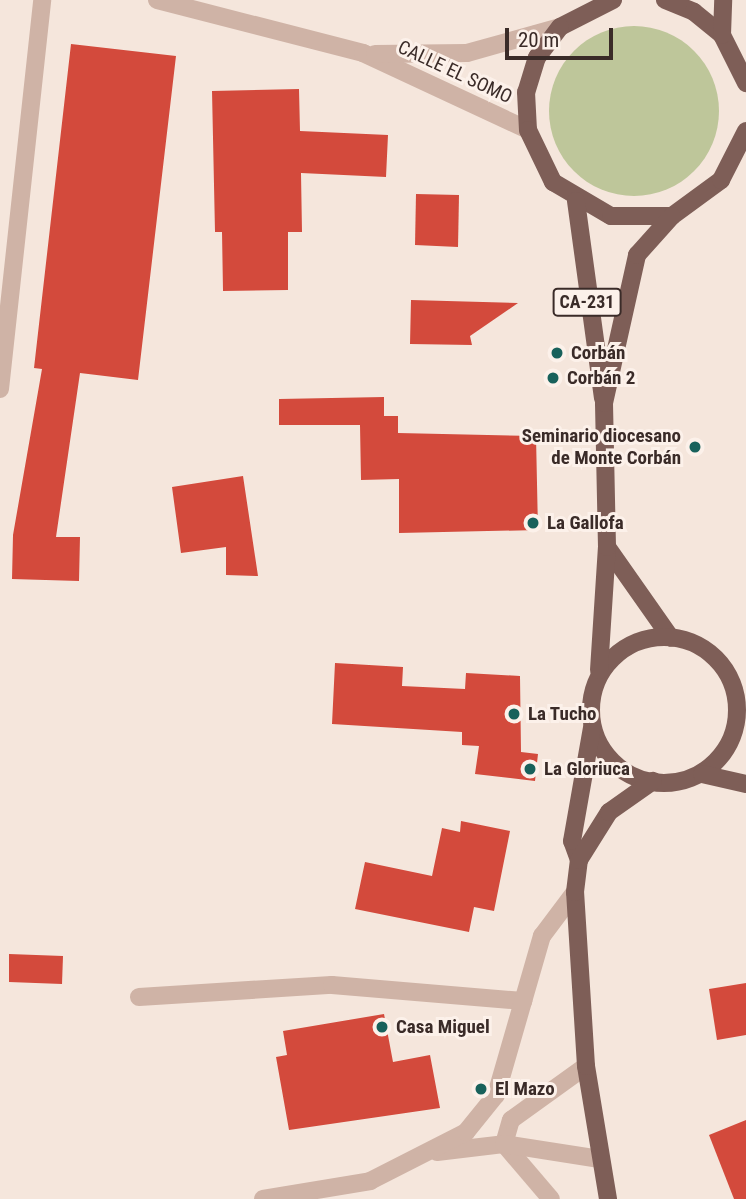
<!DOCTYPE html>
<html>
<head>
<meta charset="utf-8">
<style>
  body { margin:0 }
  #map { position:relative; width:746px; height:1199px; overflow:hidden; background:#f5e6dc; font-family:"Roboto Condensed",sans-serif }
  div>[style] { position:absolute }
  .green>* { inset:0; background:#bec69a }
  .round { border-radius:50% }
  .building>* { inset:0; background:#d34a3c }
  .minor>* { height:18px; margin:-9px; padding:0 9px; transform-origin:9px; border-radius:9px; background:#cfb3a6 }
  .major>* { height:18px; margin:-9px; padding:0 9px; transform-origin:9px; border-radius:9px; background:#7e5e57 }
  .major>.ring { margin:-9px; padding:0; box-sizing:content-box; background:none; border:18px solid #7e5e57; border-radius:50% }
  .dots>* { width:19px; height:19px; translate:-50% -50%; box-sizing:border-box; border:4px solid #fcf1ea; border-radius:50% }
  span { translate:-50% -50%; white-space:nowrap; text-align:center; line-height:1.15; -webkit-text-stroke:6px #fcf1ea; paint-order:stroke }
  .shield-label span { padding:2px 5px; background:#fcf1ea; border:2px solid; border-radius:5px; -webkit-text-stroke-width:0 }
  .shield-label { font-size:18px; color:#3a2b28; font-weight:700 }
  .street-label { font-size:19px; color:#3a2b28 }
  .poi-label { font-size:19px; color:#3a2b28; font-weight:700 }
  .left { translate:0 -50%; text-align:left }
  .right { translate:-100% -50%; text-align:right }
  .scale { position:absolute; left:505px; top:28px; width:108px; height:32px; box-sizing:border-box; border:4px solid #3a2b28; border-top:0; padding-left:9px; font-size:21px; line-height:24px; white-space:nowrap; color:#3a2b28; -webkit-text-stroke:5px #fcf1ea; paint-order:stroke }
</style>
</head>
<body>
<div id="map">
  <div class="green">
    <i class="round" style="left:549px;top:26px;width:170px;height:170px"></i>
  </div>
  <div class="building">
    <i style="clip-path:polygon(71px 44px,176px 56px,138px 380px,80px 373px,56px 537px,80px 537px,79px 581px,12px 579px,13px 535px,42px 369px,34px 368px)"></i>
    <i style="clip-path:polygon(299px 89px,300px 131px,388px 135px,386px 177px,301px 173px,302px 232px,288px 232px,288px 290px,223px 291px,222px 232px,215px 232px,212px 91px)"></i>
    <i style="clip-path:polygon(416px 194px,459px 195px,458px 247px,415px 245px)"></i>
    <i style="clip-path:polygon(411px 300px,518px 303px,470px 336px,472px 345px,410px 344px)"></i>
    <i style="clip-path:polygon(384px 397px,384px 416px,398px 416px,398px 433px,536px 436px,538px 530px,399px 533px,399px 479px,361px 480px,360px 425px,279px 425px,279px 399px)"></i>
    <i style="clip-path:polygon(243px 476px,258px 576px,226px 575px,226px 547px,181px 553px,172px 487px)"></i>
    <i style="clip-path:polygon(335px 663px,403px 667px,402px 686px,465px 689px,466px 673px,520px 676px,521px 752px,538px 754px,535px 781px,475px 774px,479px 746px,462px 745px,462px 732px,332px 724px)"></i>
    <i style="clip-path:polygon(461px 821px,510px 831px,494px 911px,474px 907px,469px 932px,355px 909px,365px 862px,432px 876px,442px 828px,460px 832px)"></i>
    <i style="clip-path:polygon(9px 954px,63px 956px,62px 984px,9px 982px)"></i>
    <i style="clip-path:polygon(746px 983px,746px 1035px,717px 1040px,709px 989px)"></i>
    <i style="clip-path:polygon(384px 1014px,393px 1062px,430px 1055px,440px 1108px,289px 1130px,276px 1057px,287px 1055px,283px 1031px)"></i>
    <i style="clip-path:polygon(746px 1120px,746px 1199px,734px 1199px,709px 1135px)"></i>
  </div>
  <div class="minor">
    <i style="left:157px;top:0;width:213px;rotate:14.4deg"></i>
    <i style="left:363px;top:53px;width:182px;rotate:25deg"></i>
    <i style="left:375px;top:54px;width:92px;rotate:-0.6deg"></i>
    <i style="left:467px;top:53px;width:97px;rotate:-15.6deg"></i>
    <i style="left:0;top:389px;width:391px;rotate:-83.8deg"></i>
    <i style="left:139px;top:997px;width:193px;rotate:-3.6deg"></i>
    <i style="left:332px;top:985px;width:192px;rotate:4.8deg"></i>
    <i style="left:504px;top:1144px;width:25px;rotate:-74deg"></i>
    <i style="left:511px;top:1120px;width:92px;rotate:-35.8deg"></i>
    <i style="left:504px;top:1144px;width:72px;rotate:49.5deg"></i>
    <i style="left:437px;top:1152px;width:67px;rotate:-6.8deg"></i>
    <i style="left:504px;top:1144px;width:97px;rotate:8.9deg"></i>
    <i style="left:263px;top:1199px;width:109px;rotate:-9.5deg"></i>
    <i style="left:370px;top:1181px;width:108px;rotate:-27deg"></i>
    <i style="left:466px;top:1132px;width:48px;rotate:-51deg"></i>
    <i style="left:496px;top:1095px;width:166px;rotate:-73.9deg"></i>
    <i style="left:542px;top:936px;width:55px;rotate:-53.1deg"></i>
  </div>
  <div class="major">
    <i style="left:613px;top:0;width:59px;rotate:153deg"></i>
    <i style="left:560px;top:27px;width:38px;rotate:127deg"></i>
    <i style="left:537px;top:57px;width:37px;rotate:107deg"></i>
    <i style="left:526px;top:92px;width:38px;rotate:87deg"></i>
    <i style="left:528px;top:130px;width:58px;rotate:64.3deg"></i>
    <i style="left:553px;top:182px;width:67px;rotate:30.4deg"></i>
    <i style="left:611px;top:216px;width:61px"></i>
    <i style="left:672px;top:216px;width:61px;rotate:-36.3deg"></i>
    <i style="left:721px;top:180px;width:55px;rotate:-63deg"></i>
    <i style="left:665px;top:0;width:31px;rotate:22deg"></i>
    <i style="left:694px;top:12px;width:36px;rotate:39deg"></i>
    <i style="left:722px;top:35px;width:54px;rotate:63.4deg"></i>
    <i style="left:722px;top:35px;width:35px;rotate:-88deg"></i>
    <i style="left:576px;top:201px;width:199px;rotate:82.2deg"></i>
    <i style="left:607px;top:547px;width:111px;rotate:54.9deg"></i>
    <i class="ring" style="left:591px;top:637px;width:128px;height:128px"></i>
    <i style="left:599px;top:670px;width:123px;rotate:-86.3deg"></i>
    <i style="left:607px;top:547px;width:144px;rotate:-91.2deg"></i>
    <i style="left:604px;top:403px;width:152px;rotate:-77.4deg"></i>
    <i style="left:637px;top:255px;width:52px;rotate:-48.1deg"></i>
    <i style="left:702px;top:774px;width:45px;rotate:12.8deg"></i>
    <i style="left:579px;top:860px;width:20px;rotate:-110deg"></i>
    <i style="left:572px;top:841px;width:115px;rotate:-80deg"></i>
    <i style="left:608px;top:1199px;width:135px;rotate:-99.4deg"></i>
    <i style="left:586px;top:1066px;width:174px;rotate:-93.6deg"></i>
    <i style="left:575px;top:892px;width:32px;rotate:-83deg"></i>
    <i style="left:579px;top:860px;width:57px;rotate:-58deg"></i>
    <i style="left:609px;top:812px;width:54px;rotate:-35.2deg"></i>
  </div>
  <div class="dots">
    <i style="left:557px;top:353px;background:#18615b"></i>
    <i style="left:553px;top:378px;background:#18615b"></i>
    <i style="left:695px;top:447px;background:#18615b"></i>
    <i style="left:533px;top:523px;background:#18615b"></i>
    <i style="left:514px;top:714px;background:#18615b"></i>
    <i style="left:530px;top:769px;background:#18615b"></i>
    <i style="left:382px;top:1027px;background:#18615b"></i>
    <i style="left:481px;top:1089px;background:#18615b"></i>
  </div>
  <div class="shield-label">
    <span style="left:587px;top:302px">CA-231</span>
  </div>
  <div class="street-label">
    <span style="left:455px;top:72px;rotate:25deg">CALLE EL SOMO</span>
  </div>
  <div class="poi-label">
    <span class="left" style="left:571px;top:353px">Corbán</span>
    <span class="left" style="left:567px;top:378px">Corbán 2</span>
    <span class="right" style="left:681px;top:447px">Seminario diocesano<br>de Monte Corbán</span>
    <span class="left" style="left:547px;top:523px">La Gallofa</span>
    <span class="left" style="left:528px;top:714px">La Tucho</span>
    <span class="left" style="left:544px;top:769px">La Gloriuca</span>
    <span class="left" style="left:396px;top:1027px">Casa Miguel</span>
    <span class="left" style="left:495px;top:1089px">El Mazo</span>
  </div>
  <div class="scale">20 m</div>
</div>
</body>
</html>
